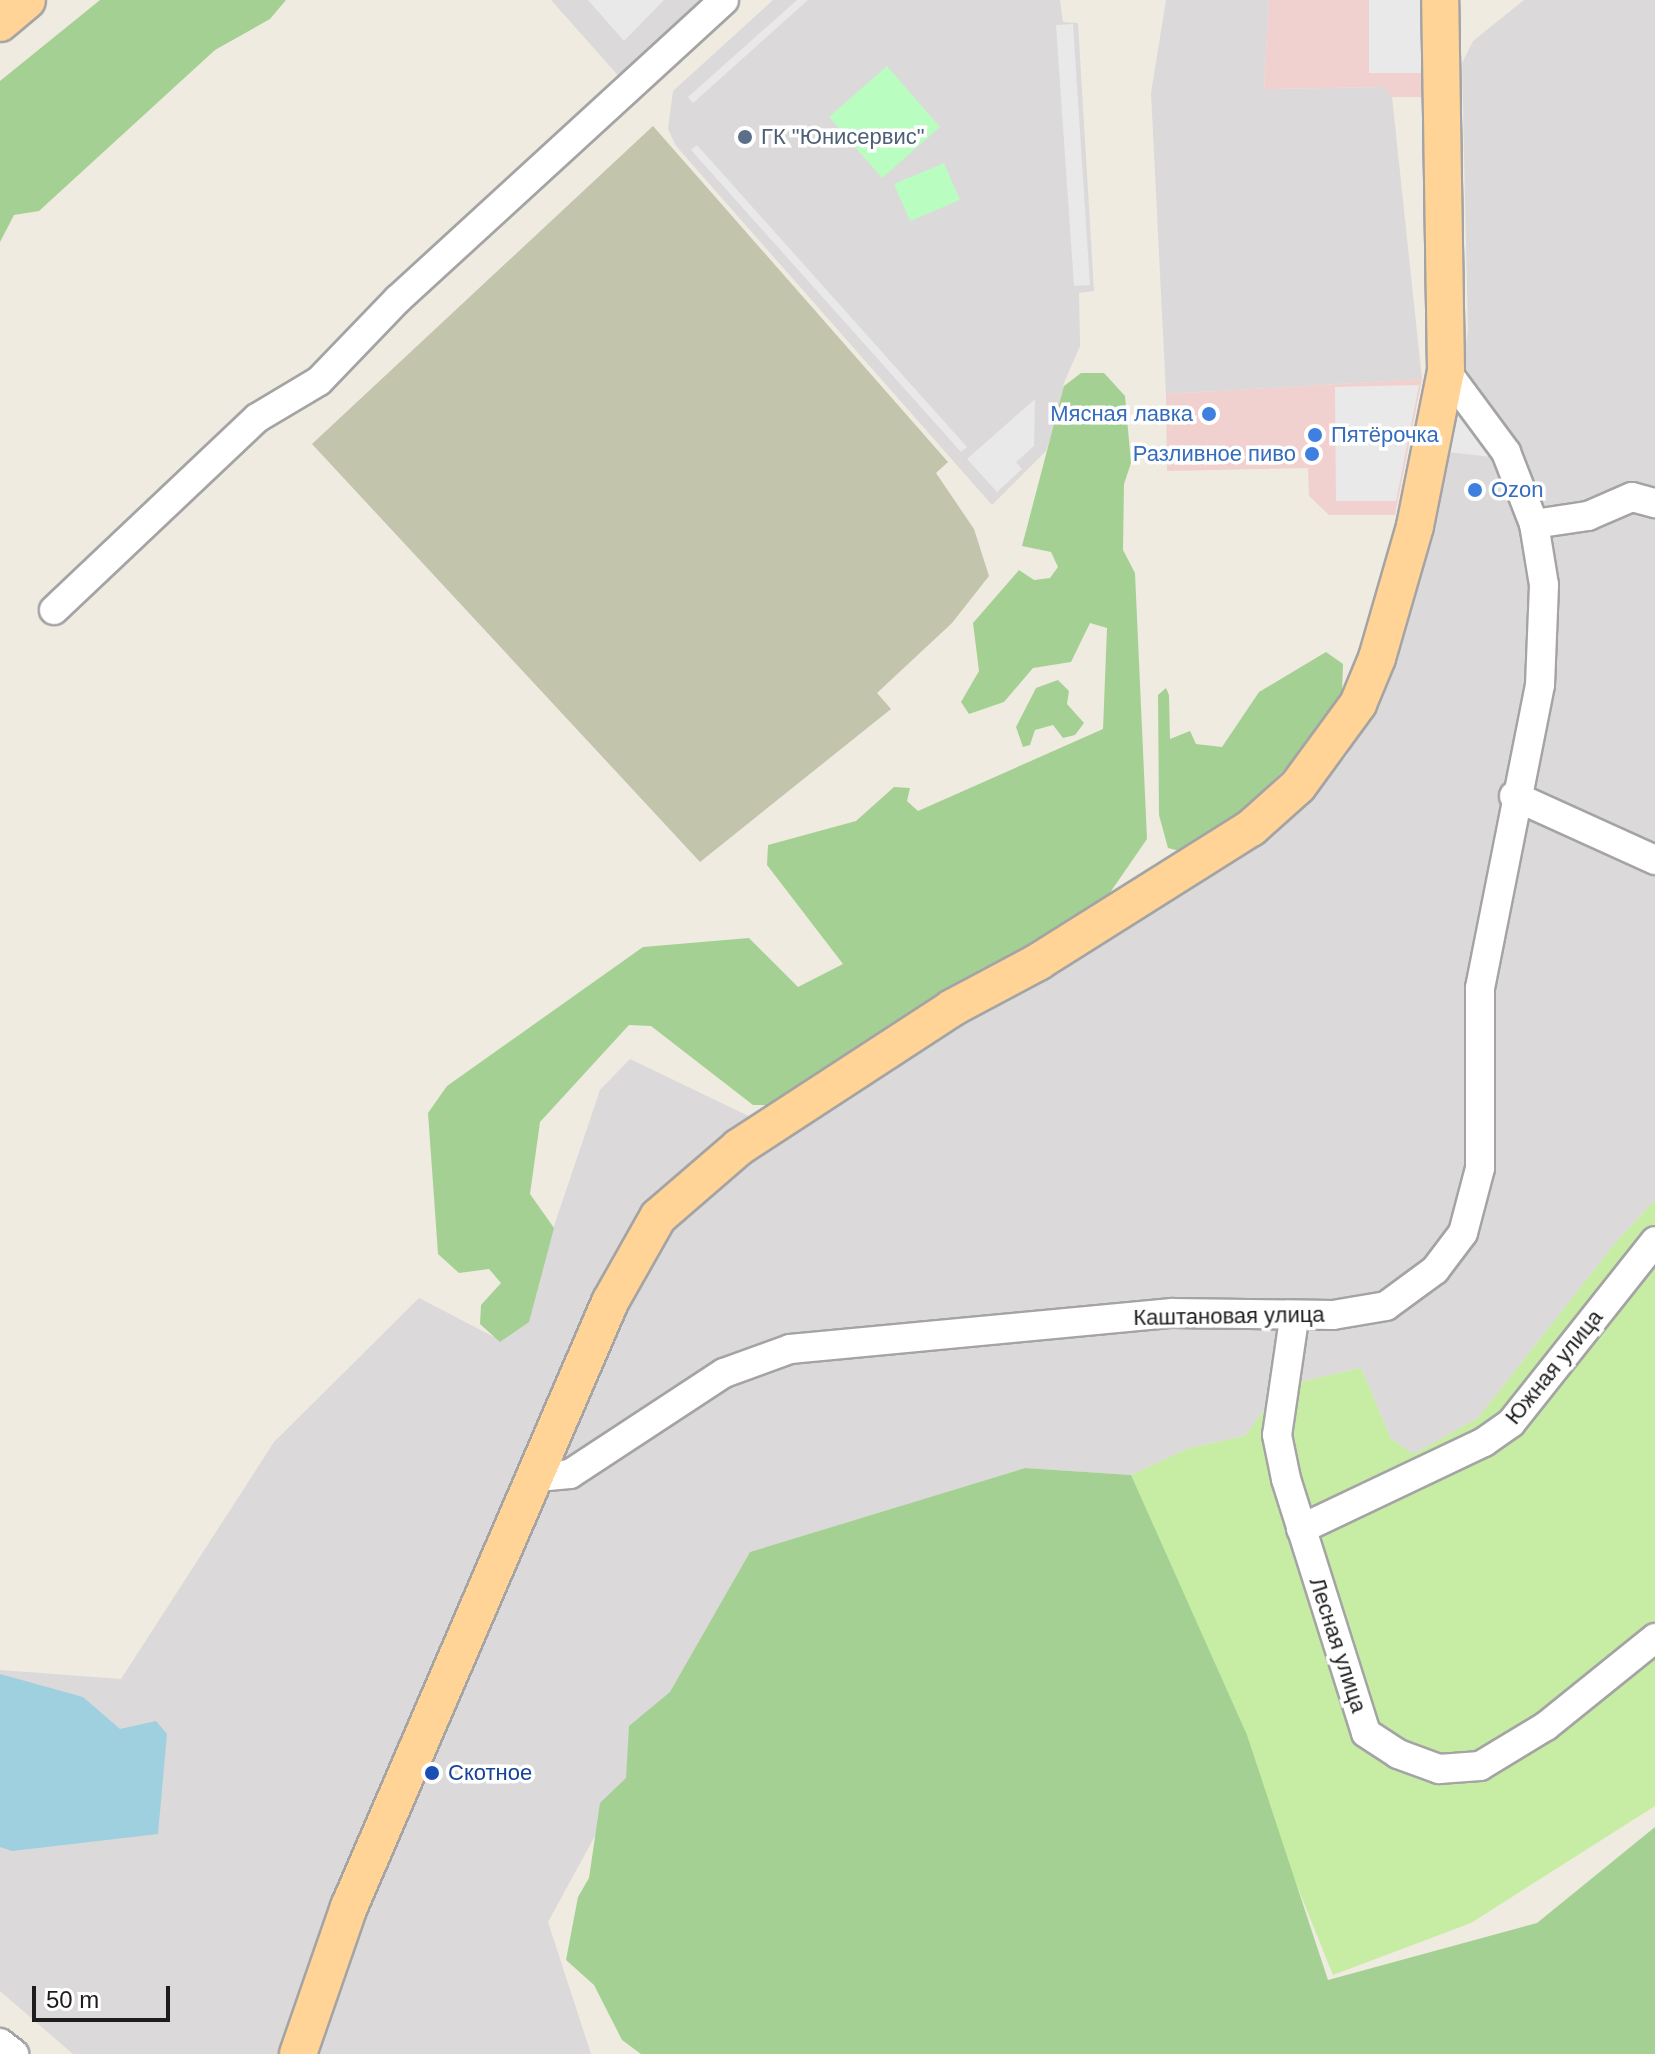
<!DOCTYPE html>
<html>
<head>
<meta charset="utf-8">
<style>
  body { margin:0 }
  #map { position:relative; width:1655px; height:2054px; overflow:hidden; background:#efebe1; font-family:Arial,sans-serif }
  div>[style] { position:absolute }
  .residential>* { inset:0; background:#dbd9d9 }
  .commercial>* { inset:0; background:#f1d1cf }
  .construction>* { inset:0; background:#c3c4ac }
  .grass>* { inset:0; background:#c6eda3 }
  .forest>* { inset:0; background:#a4d193 }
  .park>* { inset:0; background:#bafdc1 }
  .parking>* { inset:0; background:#e9e9e9 }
  .water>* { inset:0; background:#9ed0e0 }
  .roads { filter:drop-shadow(2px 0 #a4a4a4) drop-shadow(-2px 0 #a4a4a4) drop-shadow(0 2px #a4a4a4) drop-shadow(0 -2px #a4a4a4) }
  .minor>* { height:28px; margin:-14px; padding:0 14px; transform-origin:14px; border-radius:14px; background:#fff }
  .major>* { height:36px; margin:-18px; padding:0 18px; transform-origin:18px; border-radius:18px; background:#ffd496 }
  .dots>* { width:22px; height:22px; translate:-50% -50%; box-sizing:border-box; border:4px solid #fff; border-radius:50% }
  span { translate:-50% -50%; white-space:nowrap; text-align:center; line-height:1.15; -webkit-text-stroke:7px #fff; paint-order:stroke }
  .service-label { font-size:22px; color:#4e5e75 }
  .left { translate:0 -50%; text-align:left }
  .shop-label { font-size:22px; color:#366cbe }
  .right { translate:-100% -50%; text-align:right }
  .street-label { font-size:22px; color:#1d1d1d }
  .transit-label { font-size:22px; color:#164399 }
  .scale { position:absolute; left:32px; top:1986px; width:138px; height:36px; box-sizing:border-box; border:4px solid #1d1d1d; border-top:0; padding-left:10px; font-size:24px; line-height:28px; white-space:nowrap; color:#1d1d1d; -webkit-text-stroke:6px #fff; paint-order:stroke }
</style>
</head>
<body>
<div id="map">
  <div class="residential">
    <i style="clip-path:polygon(551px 0,713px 0,623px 81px)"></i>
    <i style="clip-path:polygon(773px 0,1060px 0,1063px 22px,1078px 23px,1094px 291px,1079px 293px,1080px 346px,1063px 385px,1068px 390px,1046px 451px,992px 505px,676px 146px,668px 129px,673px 91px)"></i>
    <i style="clip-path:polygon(1166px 0,1269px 0,1264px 89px,1385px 87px,1392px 97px,1422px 379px,1166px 394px,1151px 93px)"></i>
    <i style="clip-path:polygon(1524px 0,1655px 0,1655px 1200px,1616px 1242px,1478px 1418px,1414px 1454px,1391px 1439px,1361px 1368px,1282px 1386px,1245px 1436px,1189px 1448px,1131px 1475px,1025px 1468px,750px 1552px,548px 1922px,591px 2054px,73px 2054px,0 1991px,0 1670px,121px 1679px,274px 1442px,419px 1298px,502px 1341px,530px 1297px,600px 1090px,630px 1059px,784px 1133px,1271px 833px,1347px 756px,1400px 635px,1457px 404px,1468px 331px,1462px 63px,1473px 41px)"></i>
  </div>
  <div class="commercial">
    <i style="clip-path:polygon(1269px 0,1430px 0,1432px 97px,1392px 97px,1384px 87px,1264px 89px)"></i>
    <i style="clip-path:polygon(1422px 379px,1395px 515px,1329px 515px,1309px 496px,1308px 468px,1167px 471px,1166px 394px)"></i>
  </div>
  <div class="construction">
    <i style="clip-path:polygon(653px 126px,948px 462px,936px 473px,974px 529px,989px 576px,952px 623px,877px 693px,891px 709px,700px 862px,312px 444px)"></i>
  </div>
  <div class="grass">
    <i style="clip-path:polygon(1655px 1200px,1655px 1806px,1471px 1923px,1333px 1975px,1131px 1475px,1189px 1448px,1245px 1436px,1282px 1386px,1361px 1368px,1391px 1439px,1414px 1454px,1478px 1418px,1616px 1242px)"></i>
  </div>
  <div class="forest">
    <i style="clip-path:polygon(100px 0,286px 0,270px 19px,215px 50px,39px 211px,14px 215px,0 242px,0 81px)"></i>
    <i style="clip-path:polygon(1081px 373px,1104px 373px,1125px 396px,1131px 463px,1124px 484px,1123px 550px,1135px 573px,1147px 839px,1107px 897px,768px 1105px,753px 1105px,651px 1026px,629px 1025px,540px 1122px,530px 1194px,554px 1228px,529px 1322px,500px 1342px,480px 1324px,481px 1305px,501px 1283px,489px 1269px,459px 1273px,438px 1254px,428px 1113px,447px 1086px,643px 947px,749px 938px,798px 987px,843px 964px,767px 865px,768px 845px,856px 821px,894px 787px,910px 788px,907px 801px,918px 811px,1103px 729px,1107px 628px,1090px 623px,1071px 662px,1033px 668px,1004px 702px,969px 714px,961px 702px,979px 671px,973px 623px,1019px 570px,1034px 580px,1050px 578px,1058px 567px,1051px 552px,1022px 546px,1064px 386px)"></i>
    <i style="clip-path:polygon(1326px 652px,1343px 664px,1342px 693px,1303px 752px,1239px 813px,1184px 852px,1168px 848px,1159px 815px,1158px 695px,1166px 688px,1169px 695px,1170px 739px,1190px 731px,1196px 744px,1222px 747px,1259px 692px)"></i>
    <i style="clip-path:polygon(1058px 680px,1069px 691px,1067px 704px,1084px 723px,1075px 735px,1063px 738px,1053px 725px,1035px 730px,1030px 745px,1023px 747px,1016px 727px,1036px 688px)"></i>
    <i style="clip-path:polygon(1025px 1468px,1131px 1475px,1247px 1735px,1328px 1980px,1537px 1923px,1655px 1827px,1655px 2054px,641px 2054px,622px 2040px,594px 1985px,566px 1960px,578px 1897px,589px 1878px,600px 1803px,626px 1778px,629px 1726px,670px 1692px,750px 1552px)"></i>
  </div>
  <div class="park">
    <i style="clip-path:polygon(887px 66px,940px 127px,882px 178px,829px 117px)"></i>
    <i style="clip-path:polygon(944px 163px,960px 200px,910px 221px,894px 184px)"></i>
  </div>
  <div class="parking">
    <i style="clip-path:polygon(588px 0,664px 0,624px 41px)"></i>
    <i style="clip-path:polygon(797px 0,808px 0,693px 103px,688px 97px)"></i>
    <i style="clip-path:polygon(1369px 0,1427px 0,1429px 73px,1369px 73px)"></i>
    <i style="clip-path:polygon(1073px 24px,1090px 285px,1074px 286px,1056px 25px)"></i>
    <i style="clip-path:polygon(697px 145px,967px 447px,961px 452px,691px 150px)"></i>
    <i style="clip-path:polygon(1419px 385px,1396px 501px,1336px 501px,1335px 387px)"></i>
    <i style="clip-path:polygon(1035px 399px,1034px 446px,1016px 462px,1022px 469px,997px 492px,967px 459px)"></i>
    <i style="clip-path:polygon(1457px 404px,1488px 442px,1492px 457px,1447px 452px)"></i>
  </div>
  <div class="water">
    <i style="clip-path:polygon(0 1674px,83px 1697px,120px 1729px,156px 1721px,167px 1734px,158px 1834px,12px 1851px,0 1847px)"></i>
  </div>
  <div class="roads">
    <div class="minor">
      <i style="left:1534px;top:524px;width:55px;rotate:-8.4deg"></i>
      <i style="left:1588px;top:516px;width:48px;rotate:-23.4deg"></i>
      <i style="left:1632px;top:497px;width:24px;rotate:15deg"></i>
      <i style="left:54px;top:610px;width:279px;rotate:-43.4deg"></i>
      <i style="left:257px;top:418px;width:72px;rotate:-30.8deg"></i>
      <i style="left:319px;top:381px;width:114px;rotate:-46.1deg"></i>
      <i style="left:398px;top:299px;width:442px;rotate:-42.5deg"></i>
      <i style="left:1514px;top:796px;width:155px;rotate:24.4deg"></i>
      <i style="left:1294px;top:1319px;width:117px;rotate:98.3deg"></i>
      <i style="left:1277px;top:1435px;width:45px;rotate:78.4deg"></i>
      <i style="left:1286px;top:1479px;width:266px;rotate:72.5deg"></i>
      <i style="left:1366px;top:1733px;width:38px;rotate:33deg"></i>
      <i style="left:1398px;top:1754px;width:44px;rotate:20.1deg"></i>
      <i style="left:1439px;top:1769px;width:41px;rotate:-4.2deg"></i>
      <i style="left:1480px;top:1766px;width:77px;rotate:-31.2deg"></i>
      <i style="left:1546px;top:1726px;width:140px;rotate:-38.9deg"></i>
      <i style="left:537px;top:1477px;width:33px;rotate:-5deg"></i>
      <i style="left:570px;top:1474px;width:184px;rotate:-33.3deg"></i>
      <i style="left:724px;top:1373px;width:70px;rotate:-20deg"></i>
      <i style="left:790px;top:1349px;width:384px;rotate:-5.4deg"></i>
      <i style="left:1172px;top:1313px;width:161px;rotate:0.7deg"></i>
      <i style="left:1333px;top:1315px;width:54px;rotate:-9.6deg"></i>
      <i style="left:1386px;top:1306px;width:61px;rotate:-36.3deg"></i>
      <i style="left:1435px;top:1270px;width:46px;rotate:-52.9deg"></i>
      <i style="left:1463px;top:1233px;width:67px;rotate:-75.3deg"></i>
      <i style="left:1480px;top:1168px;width:180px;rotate:-90deg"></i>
      <i style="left:1480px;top:988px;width:309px;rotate:-78.8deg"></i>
      <i style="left:1540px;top:685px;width:100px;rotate:-87.7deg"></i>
      <i style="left:1544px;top:585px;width:62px;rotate:-99.3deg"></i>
      <i style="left:1534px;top:524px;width:77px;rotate:-111.3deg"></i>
      <i style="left:1506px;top:452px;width:101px;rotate:-126.5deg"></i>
      <i style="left:1301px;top:1529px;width:203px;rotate:-25.4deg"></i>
      <i style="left:1484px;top:1442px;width:33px;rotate:-35deg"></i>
      <i style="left:1511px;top:1423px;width:232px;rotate:-51.6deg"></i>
      <i style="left:0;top:2043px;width:18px;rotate:38deg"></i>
    </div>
    <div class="major">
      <i style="left:0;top:23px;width:35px;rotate:-40deg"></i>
      <i style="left:298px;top:2054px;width:156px;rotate:-70.9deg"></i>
      <i style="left:349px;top:1907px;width:659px;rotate:-66.66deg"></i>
      <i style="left:610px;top:1302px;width:98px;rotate:-60.5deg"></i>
      <i style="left:658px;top:1217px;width:107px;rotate:-40.8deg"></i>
      <i style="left:739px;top:1147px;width:254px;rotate:-33.1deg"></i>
      <i style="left:952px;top:1008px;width:98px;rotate:-28.1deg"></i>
      <i style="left:1038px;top:962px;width:252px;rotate:-32.2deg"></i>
      <i style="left:1251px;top:828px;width:63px;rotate:-41.8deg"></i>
      <i style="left:1298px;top:786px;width:102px;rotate:-53.8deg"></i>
      <i style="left:1358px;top:704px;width:50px;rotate:-67.6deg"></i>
      <i style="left:1377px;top:658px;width:137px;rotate:-73.9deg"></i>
      <i style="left:1415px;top:526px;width:158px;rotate:-78.7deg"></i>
      <i style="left:1446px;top:371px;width:371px;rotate:-90.9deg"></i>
    </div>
  </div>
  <div class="dots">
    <i style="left:745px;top:137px;background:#5c6f8a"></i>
    <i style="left:1209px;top:414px;background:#3f7fe0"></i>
    <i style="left:1315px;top:435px;background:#3f7fe0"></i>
    <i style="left:1312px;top:454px;background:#3f7fe0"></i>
    <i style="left:1475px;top:490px;background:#3f7fe0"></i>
    <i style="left:432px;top:1773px;background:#1a4fb4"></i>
  </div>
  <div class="service-label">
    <span class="left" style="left:761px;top:137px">ГК "Юнисервис"</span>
  </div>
  <div class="shop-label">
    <span class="right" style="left:1193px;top:414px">Мясная лавка</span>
    <span class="left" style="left:1331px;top:435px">Пятёрочка</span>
    <span class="right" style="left:1296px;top:454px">Разливное пиво</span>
    <span class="left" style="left:1491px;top:490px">Ozon</span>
  </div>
  <div class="street-label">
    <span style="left:1229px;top:1316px;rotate:-1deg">Каштановая улица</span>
    <span style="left:1554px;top:1367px;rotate:-51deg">Южная улица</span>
    <span style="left:1338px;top:1645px;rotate:72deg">Лесная улица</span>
  </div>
  <div class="transit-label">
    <span class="left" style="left:448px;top:1773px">Скотное</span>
  </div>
  <div class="scale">50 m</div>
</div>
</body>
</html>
